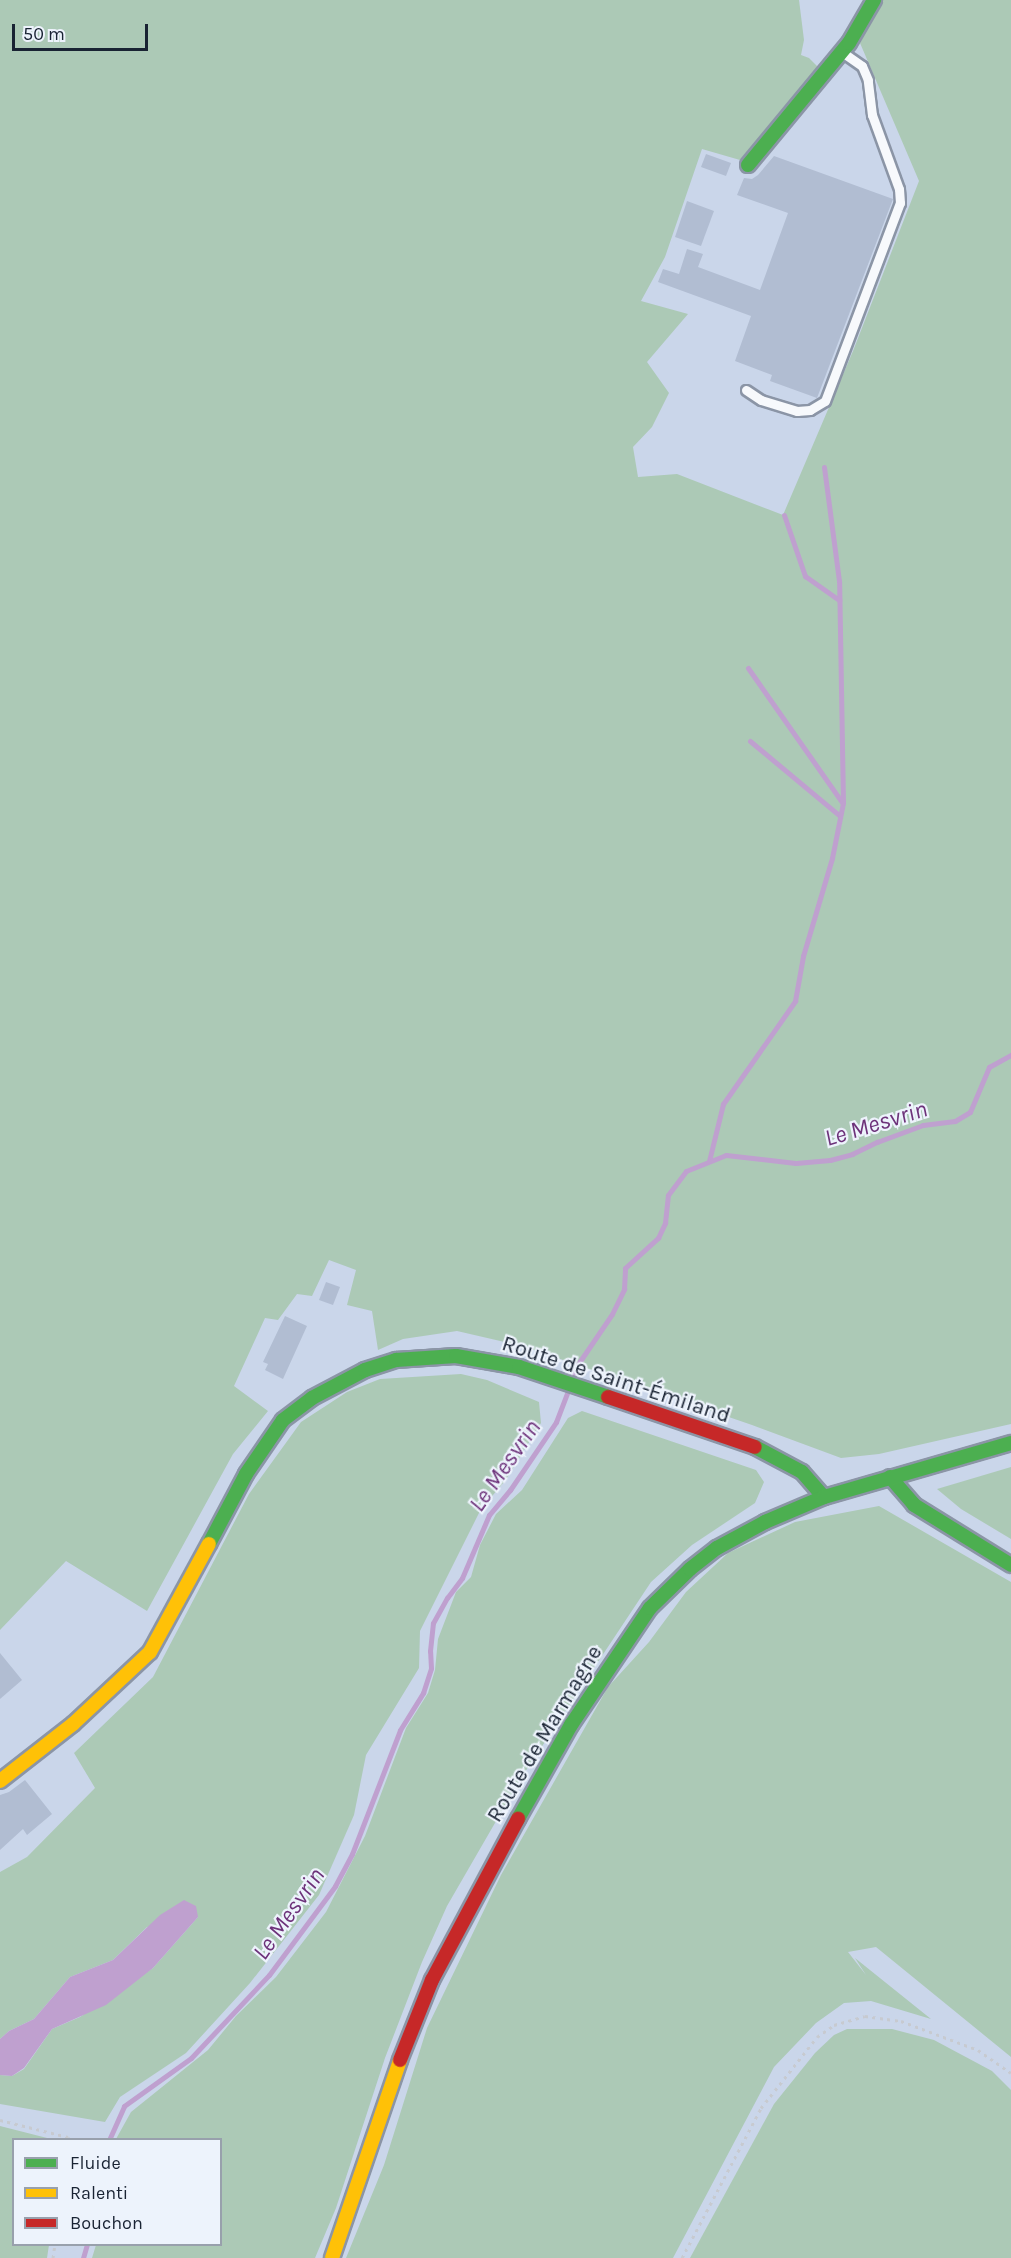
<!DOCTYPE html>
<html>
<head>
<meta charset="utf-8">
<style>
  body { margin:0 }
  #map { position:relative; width:1011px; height:2258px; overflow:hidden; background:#cad6ea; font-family:Karla,sans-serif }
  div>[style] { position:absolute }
  .green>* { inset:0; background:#acc9b6 }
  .water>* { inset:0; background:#bfa0cf }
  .stream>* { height:5px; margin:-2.5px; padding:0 2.5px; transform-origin:2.5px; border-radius:2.5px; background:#bfa0cf }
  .building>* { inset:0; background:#b1bdd2 }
  .path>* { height:3px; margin-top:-1.5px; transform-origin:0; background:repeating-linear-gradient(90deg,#c7cad0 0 3px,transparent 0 7.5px) }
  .roads { filter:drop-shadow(2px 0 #8b95a6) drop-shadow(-2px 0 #8b95a6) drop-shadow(0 2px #8b95a6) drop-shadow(0 -2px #8b95a6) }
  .lane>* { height:9px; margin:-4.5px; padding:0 4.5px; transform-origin:4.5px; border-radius:4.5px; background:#f7f9fc }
  .fast>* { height:14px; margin:-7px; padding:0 7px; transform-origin:7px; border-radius:7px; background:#4caf50 }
  .slow>* { height:14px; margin:-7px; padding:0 7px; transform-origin:7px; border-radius:7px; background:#ffc107 }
  .jam>* { height:14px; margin:-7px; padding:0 7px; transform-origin:7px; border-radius:7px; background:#c62828 }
  span { translate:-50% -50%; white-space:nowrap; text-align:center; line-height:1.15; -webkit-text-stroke:4.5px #edf3fc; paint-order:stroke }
  .street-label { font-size:22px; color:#192333 }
  .water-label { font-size:24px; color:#6d327a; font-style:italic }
  .legend { position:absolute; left:12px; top:2138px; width:210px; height:108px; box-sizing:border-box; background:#edf3fc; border:2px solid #98a0ac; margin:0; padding:8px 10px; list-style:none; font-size:18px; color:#192333 }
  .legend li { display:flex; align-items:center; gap:12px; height:30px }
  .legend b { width:30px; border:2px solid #98a0ac }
  .scale { position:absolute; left:12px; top:24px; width:136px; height:27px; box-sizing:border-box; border:3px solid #192333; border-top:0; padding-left:8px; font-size:18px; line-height:21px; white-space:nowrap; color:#192333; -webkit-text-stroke:4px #edf3fc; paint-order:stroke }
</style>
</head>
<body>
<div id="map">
  <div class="green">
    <i style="clip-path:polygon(0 0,799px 0,804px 40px,801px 55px,809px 58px,819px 68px,740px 160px,702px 149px,665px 257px,641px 301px,688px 314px,647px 362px,669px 393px,652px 427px,633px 447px,638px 477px,677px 474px,783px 515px,853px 351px,919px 181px,860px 43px,882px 0,1011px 0,1011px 1424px,879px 1454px,841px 1458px,752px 1425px,522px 1346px,457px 1331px,403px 1339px,378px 1350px,372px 1311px,347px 1305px,356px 1270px,329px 1260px,312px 1296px,297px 1294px,278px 1320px,265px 1318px,234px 1386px,268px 1411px,233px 1454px,147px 1611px,66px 1561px,0 1630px)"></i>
    <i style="clip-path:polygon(461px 1374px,487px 1380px,539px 1402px,541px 1423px,505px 1481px,481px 1509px,420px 1631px,419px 1668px,366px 1755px,354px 1815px,319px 1895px,250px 1983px,186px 2053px,120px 2097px,105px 2122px,0 2104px,0 2075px,12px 2076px,24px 2069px,52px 2029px,80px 2017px,153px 1968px,198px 1917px,147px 1927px,113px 1960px,70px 1977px,34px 2019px,9px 2031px,0 2039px,0 1872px,27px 1857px,95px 1788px,74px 1753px,153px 1677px,249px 1494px,301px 1422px,347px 1392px,380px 1379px)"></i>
    <i style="clip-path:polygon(582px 1411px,756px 1470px,764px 1482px,755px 1503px,692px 1545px,651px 1582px,521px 1778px,447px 1906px,422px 1962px,385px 2058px,336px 2208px,315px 2258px,92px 2258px,96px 2245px,220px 2244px,220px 2140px,116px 2139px,131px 2112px,208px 2050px,236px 2016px,276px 1977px,326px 1912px,365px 1836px,406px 1728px,428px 1693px,435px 1670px,438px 1639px,456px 1592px,471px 1577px,480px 1545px,496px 1514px,522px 1490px,568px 1418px)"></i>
    <i style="clip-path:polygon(1011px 1467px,1011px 1539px,961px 1509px,937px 1489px)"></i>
    <i style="clip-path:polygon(879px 1506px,1011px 1582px,1011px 2057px,876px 1947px,848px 1952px,866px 1975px,855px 1958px,931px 2019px,871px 2001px,844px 2003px,816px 2023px,774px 2067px,673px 2258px,346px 2258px,384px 2165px,427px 2028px,501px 1875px,608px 1687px,649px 1642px,686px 1592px,728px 1553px,795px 1522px)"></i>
    <i style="clip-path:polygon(847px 2029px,892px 2029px,934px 2040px,992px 2071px,1011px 2090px,1011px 2258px,690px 2258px,774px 2104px,815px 2053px,834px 2035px)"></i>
    <i style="clip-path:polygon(0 2126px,51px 2139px,14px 2140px,14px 2244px,49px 2245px,47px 2258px,0 2258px)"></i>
  </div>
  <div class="water">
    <i style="clip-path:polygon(184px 1900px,196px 1906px,198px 1917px,153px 1968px,106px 2005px,52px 2029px,24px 2068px,12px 2076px,0 2075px,0 2039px,9px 2031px,34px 2019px,70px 1977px,113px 1960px,160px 1915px)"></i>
  </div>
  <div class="stream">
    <i style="left:784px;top:515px;width:65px;rotate:71deg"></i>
    <i style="left:805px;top:576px;width:42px;rotate:35.2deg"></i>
    <i style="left:748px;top:668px;width:164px;rotate:55deg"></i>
    <i style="left:750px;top:741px;width:117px;rotate:39.8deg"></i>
    <i style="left:709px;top:1161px;width:59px;rotate:-76.2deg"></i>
    <i style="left:723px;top:1104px;width:126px;rotate:-55deg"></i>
    <i style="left:795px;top:1001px;width:46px;rotate:-79.9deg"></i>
    <i style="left:803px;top:956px;width:102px;rotate:-73.5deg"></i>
    <i style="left:832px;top:858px;width:56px;rotate:-78.7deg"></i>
    <i style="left:843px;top:803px;width:222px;rotate:-91deg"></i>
    <i style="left:839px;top:581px;width:115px;rotate:-97.5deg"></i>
    <i style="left:572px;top:1380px;width:14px;rotate:-73deg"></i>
    <i style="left:576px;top:1367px;width:64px;rotate:-55.8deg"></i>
    <i style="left:612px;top:1314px;width:28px;rotate:-64deg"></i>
    <i style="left:624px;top:1289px;width:21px;rotate:-87deg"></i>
    <i style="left:625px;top:1268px;width:45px;rotate:-42.3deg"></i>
    <i style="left:658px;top:1238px;width:17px;rotate:-65deg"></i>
    <i style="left:665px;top:1223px;width:28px;rotate:-84deg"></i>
    <i style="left:668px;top:1195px;width:30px;rotate:-53deg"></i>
    <i style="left:686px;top:1171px;width:43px;rotate:-21.8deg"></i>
    <i style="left:726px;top:1155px;width:70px;rotate:6.5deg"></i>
    <i style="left:796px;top:1163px;width:34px;rotate:-5deg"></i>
    <i style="left:830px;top:1160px;width:23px;rotate:-15deg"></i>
    <i style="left:852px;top:1154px;width:28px;rotate:-26deg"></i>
    <i style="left:877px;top:1142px;width:49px;rotate:-20.3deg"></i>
    <i style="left:923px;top:1125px;width:32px;rotate:-7deg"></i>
    <i style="left:955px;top:1121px;width:17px;rotate:-31deg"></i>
    <i style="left:970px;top:1112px;width:49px;rotate:-67.1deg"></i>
    <i style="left:989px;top:1067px;width:25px;rotate:-29deg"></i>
    <i style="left:109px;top:2140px;width:37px;rotate:-66deg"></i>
    <i style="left:124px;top:2106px;width:82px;rotate:-35.6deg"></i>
    <i style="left:191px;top:2058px;width:114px;rotate:-46.8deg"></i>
    <i style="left:269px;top:1975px;width:111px;rotate:-53.4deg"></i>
    <i style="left:335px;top:1886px;width:36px;rotate:-62deg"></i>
    <i style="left:352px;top:1854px;width:133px;rotate:-68.8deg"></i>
    <i style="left:400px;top:1730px;width:44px;rotate:-58.1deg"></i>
    <i style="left:423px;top:1693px;width:26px;rotate:-72deg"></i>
    <i style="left:431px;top:1668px;width:17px;rotate:-93deg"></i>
    <i style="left:430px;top:1651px;width:28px;rotate:-84deg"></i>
    <i style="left:433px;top:1623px;width:29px;rotate:-61deg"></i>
    <i style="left:447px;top:1598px;width:25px;rotate:-53deg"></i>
    <i style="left:462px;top:1578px;width:69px;rotate:-66.8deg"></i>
    <i style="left:489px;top:1515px;width:33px;rotate:-50deg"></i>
    <i style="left:510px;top:1490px;width:82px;rotate:-55.9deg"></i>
    <i style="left:556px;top:1422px;width:33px;rotate:-69deg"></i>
    <i style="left:83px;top:2258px;width:15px;rotate:-74deg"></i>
  </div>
  <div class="building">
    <i style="clip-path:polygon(706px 154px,731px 163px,726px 176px,701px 167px)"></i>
    <i style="clip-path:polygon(774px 156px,893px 199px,817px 398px,770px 381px,772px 375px,735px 361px,751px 316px,658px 282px,663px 269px,679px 274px,687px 249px,703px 254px,698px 267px,760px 290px,788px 213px,737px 195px,744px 178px,752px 179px,758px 175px)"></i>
    <i style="clip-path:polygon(687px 201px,714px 211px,701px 246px,675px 237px)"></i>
    <i style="clip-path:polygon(326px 1282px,340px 1287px,333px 1305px,319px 1300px)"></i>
    <i style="clip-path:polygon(285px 1316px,307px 1326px,283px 1379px,265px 1370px,268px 1364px,263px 1362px)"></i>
    <i style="clip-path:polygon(0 1653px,22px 1680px,0 1699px)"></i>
    <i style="clip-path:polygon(25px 1780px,52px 1814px,27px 1835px,23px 1829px,0 1850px,0 1795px,9px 1792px)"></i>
  </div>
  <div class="path">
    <i style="left:0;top:2120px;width:70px;rotate:14deg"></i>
    <i style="left:68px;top:2137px;width:3px;rotate:72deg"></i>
    <i style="left:53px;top:2258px;width:14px;rotate:-82deg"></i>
    <i style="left:682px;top:2258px;width:170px;rotate:-62.2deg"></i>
    <i style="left:761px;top:2108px;width:90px;rotate:-51.7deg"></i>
    <i style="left:817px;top:2037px;width:21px;rotate:-35deg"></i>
    <i style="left:834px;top:2025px;width:32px;rotate:-16deg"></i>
    <i style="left:865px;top:2016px;width:36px;rotate:8deg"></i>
    <i style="left:901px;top:2021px;width:82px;rotate:20.6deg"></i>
    <i style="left:978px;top:2050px;width:40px;rotate:34.9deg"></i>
  </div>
  <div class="roads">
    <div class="lane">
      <i style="left:746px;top:390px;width:18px;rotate:34deg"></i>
      <i style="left:761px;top:400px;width:38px;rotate:17deg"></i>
      <i style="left:797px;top:411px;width:13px;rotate:-4deg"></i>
      <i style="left:810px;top:410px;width:17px;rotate:-31deg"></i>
      <i style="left:825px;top:401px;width:212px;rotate:-69.3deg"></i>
      <i style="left:900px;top:203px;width:14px;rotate:-94deg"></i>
      <i style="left:899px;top:189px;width:79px;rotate:-110deg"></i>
      <i style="left:872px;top:115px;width:35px;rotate:-97deg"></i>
      <i style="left:868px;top:80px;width:15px;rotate:-113deg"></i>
      <i style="left:862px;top:66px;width:24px;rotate:-145deg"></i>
    </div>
    <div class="fast">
      <i style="left:748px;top:165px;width:158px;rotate:-50.4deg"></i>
      <i style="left:849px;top:43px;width:50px;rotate:-59.8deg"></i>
      <i style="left:755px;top:1447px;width:53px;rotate:28deg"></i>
      <i style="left:802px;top:1472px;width:33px;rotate:49deg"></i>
      <i style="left:890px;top:1477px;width:37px;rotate:49deg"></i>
      <i style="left:914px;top:1505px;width:114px;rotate:31.7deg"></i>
      <i style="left:209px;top:1544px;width:79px;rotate:-62.1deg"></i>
      <i style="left:246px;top:1474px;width:65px;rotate:-55.6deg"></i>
      <i style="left:283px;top:1420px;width:36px;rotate:-37deg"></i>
      <i style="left:312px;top:1398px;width:60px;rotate:-27.8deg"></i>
      <i style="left:365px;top:1370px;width:33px;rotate:-18deg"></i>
      <i style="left:396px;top:1360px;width:60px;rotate:-3.8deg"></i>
      <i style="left:456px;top:1356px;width:64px;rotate:9.9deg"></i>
      <i style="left:519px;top:1367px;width:94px;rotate:18.6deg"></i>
      <i style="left:518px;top:1819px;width:108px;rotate:-60.6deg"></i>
      <i style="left:571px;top:1725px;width:141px;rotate:-56deg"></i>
      <i style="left:650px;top:1608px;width:56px;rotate:-44.3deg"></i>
      <i style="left:690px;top:1569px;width:34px;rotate:-38deg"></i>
      <i style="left:717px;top:1548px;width:55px;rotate:-28.4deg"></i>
      <i style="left:765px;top:1522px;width:64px;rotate:-23deg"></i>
      <i style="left:824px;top:1497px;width:195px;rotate:-16.1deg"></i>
    </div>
    <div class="slow">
      <i style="left:0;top:1781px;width:93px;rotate:-38deg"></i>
      <i style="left:73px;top:1724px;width:105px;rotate:-43.1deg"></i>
      <i style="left:150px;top:1652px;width:123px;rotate:-61.4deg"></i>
      <i style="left:332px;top:2258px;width:209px;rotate:-71deg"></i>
    </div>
    <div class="jam">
      <i style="left:608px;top:1397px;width:155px;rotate:18.8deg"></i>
      <i style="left:400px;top:2060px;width:86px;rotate:-68.2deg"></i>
      <i style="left:432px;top:1980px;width:183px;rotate:-61.9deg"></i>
    </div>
  </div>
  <div class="street-label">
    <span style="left:616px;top:1380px;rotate:18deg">Route de Saint-Émiland</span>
    <span style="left:545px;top:1734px;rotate:-59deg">Route de Marmagne</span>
  </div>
  <div class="water-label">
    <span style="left:876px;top:1124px;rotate:-17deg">Le Mesvrin</span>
    <span style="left:505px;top:1466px;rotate:-55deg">Le Mesvrin</span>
    <span style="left:289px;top:1914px;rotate:-55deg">Le Mesvrin</span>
  </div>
  <ul class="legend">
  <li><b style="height:8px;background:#4caf50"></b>Fluide</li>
  <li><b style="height:8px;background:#ffc107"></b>Ralenti</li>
  <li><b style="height:8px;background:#c62828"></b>Bouchon</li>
  </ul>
  <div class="scale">50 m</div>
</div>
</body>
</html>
